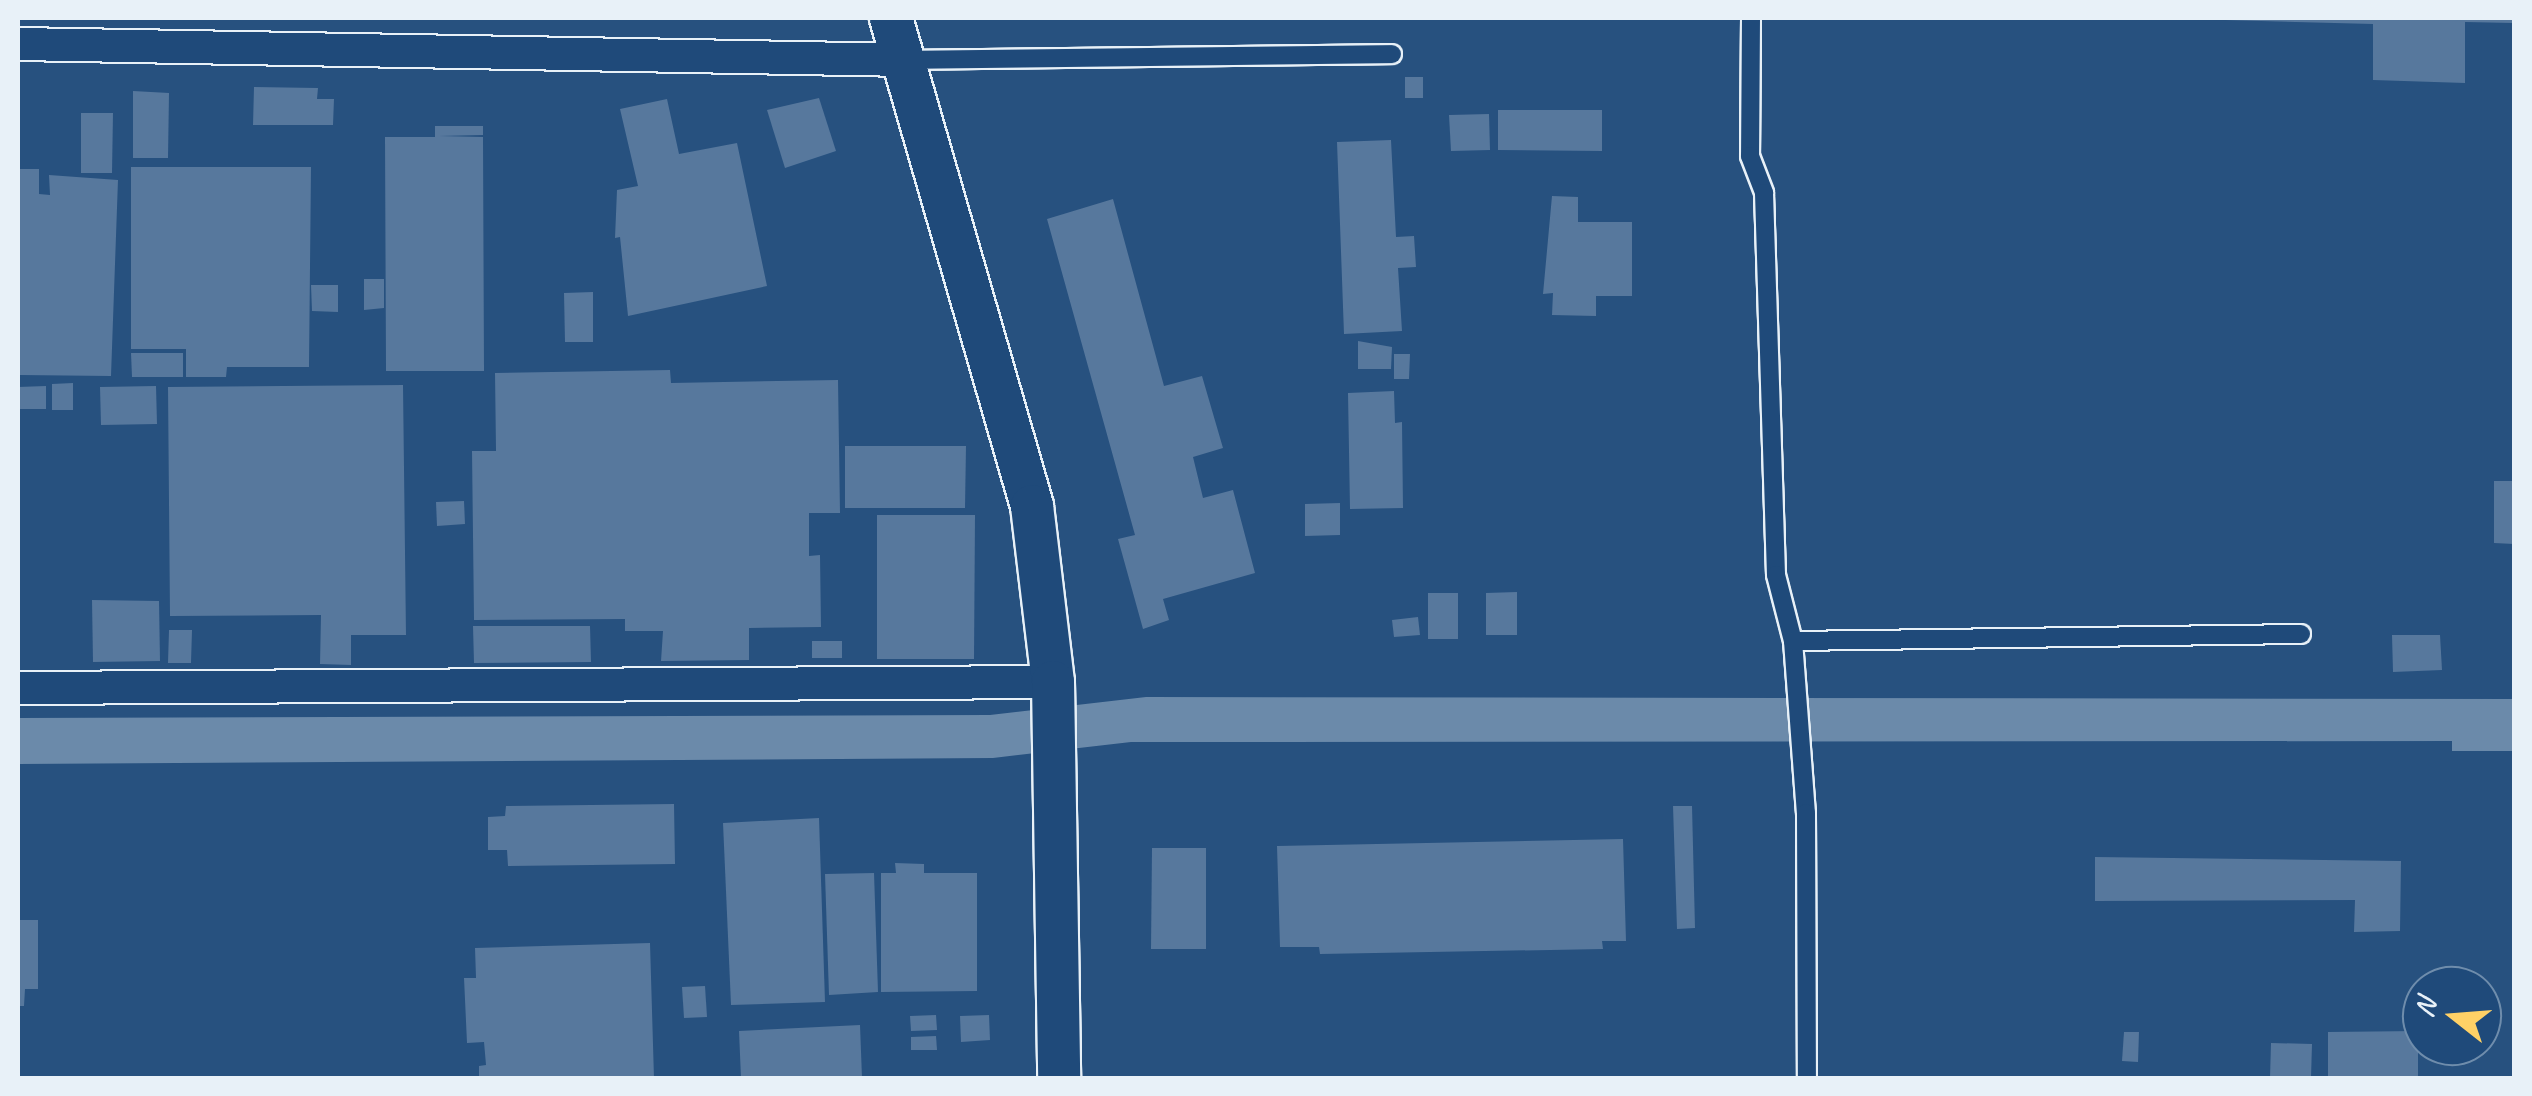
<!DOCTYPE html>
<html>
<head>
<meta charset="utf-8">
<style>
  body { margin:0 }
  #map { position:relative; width:2532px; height:1096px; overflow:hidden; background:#27517f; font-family:Caveat,sans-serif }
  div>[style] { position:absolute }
  .water>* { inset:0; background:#6b8aaa }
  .building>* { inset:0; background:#57789d }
  .roads { filter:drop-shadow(2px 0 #e8f1f8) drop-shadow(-2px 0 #e8f1f8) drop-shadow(0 2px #e8f1f8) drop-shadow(0 -2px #e8f1f8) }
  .service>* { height:18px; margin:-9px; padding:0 9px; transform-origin:9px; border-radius:9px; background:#1f4a7a }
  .minor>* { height:32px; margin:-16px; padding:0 16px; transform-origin:16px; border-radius:16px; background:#1f4a7a }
  .tertiary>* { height:42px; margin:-21px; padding:0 21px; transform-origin:21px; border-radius:21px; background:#1f4a7a }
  span { translate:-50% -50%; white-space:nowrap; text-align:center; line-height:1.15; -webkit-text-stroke:8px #1f4a7a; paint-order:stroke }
  .frame { position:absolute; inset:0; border:20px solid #e8f1f8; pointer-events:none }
  .north { position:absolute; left:2402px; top:966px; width:100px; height:100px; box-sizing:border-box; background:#1f4a7a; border:2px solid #6f8dac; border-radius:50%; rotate:287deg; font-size:28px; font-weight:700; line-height:40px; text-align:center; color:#e8f1f8 }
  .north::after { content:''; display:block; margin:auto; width:35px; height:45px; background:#ffd166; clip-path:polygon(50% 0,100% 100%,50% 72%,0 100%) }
</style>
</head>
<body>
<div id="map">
  <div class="water">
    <i style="clip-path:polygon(1146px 697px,2514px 699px,2514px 751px,2452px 751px,2452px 741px,1131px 742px,993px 758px,18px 764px,18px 718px,990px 715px)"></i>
  </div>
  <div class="building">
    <i style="clip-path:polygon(2153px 18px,2514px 18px,2514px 23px,2465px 22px,2465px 83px,2373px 80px,2373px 24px)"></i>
    <i style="clip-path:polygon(1405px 77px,1423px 77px,1423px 98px,1405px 98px)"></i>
    <i style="clip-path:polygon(254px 87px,318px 88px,317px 99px,334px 99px,333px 125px,253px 125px)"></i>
    <i style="clip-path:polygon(133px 91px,169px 93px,168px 158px,133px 158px)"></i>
    <i style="clip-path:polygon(819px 98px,836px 151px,785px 168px,767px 110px)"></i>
    <i style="clip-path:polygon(667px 99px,679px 154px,737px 143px,767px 286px,628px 316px,620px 237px,615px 238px,617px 190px,638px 186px,620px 109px)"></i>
    <i style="clip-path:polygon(1498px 110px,1602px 110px,1602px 151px,1498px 150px)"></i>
    <i style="clip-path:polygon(81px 113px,113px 113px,112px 173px,81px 173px)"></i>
    <i style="clip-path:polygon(1489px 114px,1490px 150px,1451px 151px,1449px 115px)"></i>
    <i style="clip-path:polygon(435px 126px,483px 126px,483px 135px,439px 136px,483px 137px,484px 371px,386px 371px,385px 137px,435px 137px)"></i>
    <i style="clip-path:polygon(1391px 140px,1396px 237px,1414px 236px,1416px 267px,1398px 268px,1402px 331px,1344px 334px,1337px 142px)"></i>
    <i style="clip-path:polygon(131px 167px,311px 167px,309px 367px,227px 367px,226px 377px,186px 377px,186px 349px,131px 349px)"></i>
    <i style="clip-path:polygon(18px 169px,39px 169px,39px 194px,50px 195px,49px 175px,118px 180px,111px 376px,20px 375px)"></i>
    <i style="clip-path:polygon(1552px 196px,1578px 197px,1578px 222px,1632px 222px,1632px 296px,1596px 296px,1596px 316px,1552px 315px,1553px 293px,1543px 294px)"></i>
    <i style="clip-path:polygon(1113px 199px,1164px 386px,1202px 376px,1223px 448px,1193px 457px,1203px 498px,1233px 490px,1255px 573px,1163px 599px,1169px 620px,1143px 629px,1118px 539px,1135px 535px,1047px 219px)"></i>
    <i style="clip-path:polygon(364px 279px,384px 279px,384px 308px,364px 310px)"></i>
    <i style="clip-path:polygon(311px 285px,338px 285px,338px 312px,312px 311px)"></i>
    <i style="clip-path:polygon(593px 292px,593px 342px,565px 342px,564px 293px)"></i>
    <i style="clip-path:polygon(1358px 341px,1392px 347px,1391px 369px,1358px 369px)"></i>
    <i style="clip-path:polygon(131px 353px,183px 353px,183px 377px,132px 377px)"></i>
    <i style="clip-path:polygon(1394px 354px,1410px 354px,1409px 379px,1394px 379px)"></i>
    <i style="clip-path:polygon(670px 370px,671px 383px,838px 380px,840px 513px,809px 513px,809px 556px,820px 555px,821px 627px,749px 628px,749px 660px,661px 661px,663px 631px,625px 631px,625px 619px,474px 620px,472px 451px,496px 451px,495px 373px)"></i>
    <i style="clip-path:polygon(73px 383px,73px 410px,52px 410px,52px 384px)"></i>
    <i style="clip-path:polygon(403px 385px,406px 635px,351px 635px,351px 665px,320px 664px,321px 615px,170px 616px,168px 387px)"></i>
    <i style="clip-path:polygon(46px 386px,46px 409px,18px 409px,18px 387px)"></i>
    <i style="clip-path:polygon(156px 386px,157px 424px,101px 425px,100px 387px)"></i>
    <i style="clip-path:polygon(1394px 391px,1395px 423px,1402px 422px,1403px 508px,1350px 509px,1348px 393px)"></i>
    <i style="clip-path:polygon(845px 446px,966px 446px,965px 508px,845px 508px)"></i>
    <i style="clip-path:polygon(2494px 481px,2514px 481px,2514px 544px,2494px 543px)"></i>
    <i style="clip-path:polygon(464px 501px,465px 524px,437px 526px,436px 502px)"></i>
    <i style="clip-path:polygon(1340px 503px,1340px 535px,1305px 536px,1305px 504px)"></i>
    <i style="clip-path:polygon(877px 515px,975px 515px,974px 659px,877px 659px)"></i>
    <i style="clip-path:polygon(1517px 592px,1517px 635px,1486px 635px,1486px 593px)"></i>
    <i style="clip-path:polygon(1428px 593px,1458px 593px,1458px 639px,1428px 639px)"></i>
    <i style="clip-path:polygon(92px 600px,159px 601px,160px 661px,93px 662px)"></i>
    <i style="clip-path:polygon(1418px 617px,1420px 635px,1394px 637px,1392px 620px)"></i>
    <i style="clip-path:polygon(473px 626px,590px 626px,591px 662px,474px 663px)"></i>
    <i style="clip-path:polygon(169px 630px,192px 630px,191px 663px,168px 663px)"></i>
    <i style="clip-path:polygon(2392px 635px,2440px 635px,2442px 670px,2393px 672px)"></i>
    <i style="clip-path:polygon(812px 641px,842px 641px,842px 658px,812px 658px)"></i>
    <i style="clip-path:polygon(674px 804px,675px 864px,508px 866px,507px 850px,488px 850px,488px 817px,505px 816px,506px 806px)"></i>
    <i style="clip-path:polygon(1673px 806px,1692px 806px,1695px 928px,1677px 929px)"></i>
    <i style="clip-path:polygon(819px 818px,825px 1002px,731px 1005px,723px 823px)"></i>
    <i style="clip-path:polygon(1623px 839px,1626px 941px,1602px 941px,1603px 949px,1320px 954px,1319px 947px,1280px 947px,1277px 846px)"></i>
    <i style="clip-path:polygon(1152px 848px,1206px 848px,1206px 949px,1151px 949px)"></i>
    <i style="clip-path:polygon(2095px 857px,2401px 861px,2400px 931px,2354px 932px,2355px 900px,2095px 901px)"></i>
    <i style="clip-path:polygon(895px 863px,924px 864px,924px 873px,977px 873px,977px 991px,881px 992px,881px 873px,896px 873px)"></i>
    <i style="clip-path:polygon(874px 873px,878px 992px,829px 995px,825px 874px)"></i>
    <i style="clip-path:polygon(18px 920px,38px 920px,38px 989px,25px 989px,24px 1006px,18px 1006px)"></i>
    <i style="clip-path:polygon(650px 943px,654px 1078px,479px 1078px,479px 1066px,486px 1065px,484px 1042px,467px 1043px,464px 978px,476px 978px,475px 948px)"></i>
    <i style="clip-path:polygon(705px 986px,707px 1017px,684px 1018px,682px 987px)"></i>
    <i style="clip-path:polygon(936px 1015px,937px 1030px,911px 1031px,910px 1016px)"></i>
    <i style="clip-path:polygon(989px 1015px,990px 1040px,961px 1042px,960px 1016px)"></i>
    <i style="clip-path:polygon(860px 1025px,862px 1078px,741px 1078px,739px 1031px)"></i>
    <i style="clip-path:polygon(2418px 1031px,2418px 1078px,2328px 1078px,2328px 1032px)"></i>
    <i style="clip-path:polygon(2124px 1032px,2139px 1032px,2138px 1062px,2122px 1061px)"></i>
    <i style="clip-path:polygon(936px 1036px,937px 1050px,911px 1050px,911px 1037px)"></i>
    <i style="clip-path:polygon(2271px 1043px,2312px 1044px,2311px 1078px,2270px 1078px)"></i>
  </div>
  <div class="roads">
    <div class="service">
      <i style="left:1751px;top:18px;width:138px;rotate:90.4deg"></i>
      <i style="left:1750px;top:156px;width:40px;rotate:69deg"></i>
      <i style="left:1764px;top:193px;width:382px;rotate:88.2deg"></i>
      <i style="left:1776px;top:575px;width:68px;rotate:75.6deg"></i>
      <i style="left:1793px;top:641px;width:172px;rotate:85.7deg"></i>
      <i style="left:1806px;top:813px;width:265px;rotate:89.8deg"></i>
      <i style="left:907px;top:60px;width:485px;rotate:-0.7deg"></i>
      <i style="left:1793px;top:641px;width:508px;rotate:-0.79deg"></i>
    </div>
    <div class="minor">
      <i style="left:18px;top:44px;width:889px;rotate:1.03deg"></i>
      <i style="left:18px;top:688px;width:1035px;rotate:-0.33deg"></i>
    </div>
    <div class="tertiary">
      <i style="left:891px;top:18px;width:508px;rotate:73.88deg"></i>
      <i style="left:1032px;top:506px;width:177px;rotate:83.2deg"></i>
      <i style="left:1053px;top:682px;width:396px;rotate:89.1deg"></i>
    </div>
  </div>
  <div class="frame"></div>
  <div class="north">N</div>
</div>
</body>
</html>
